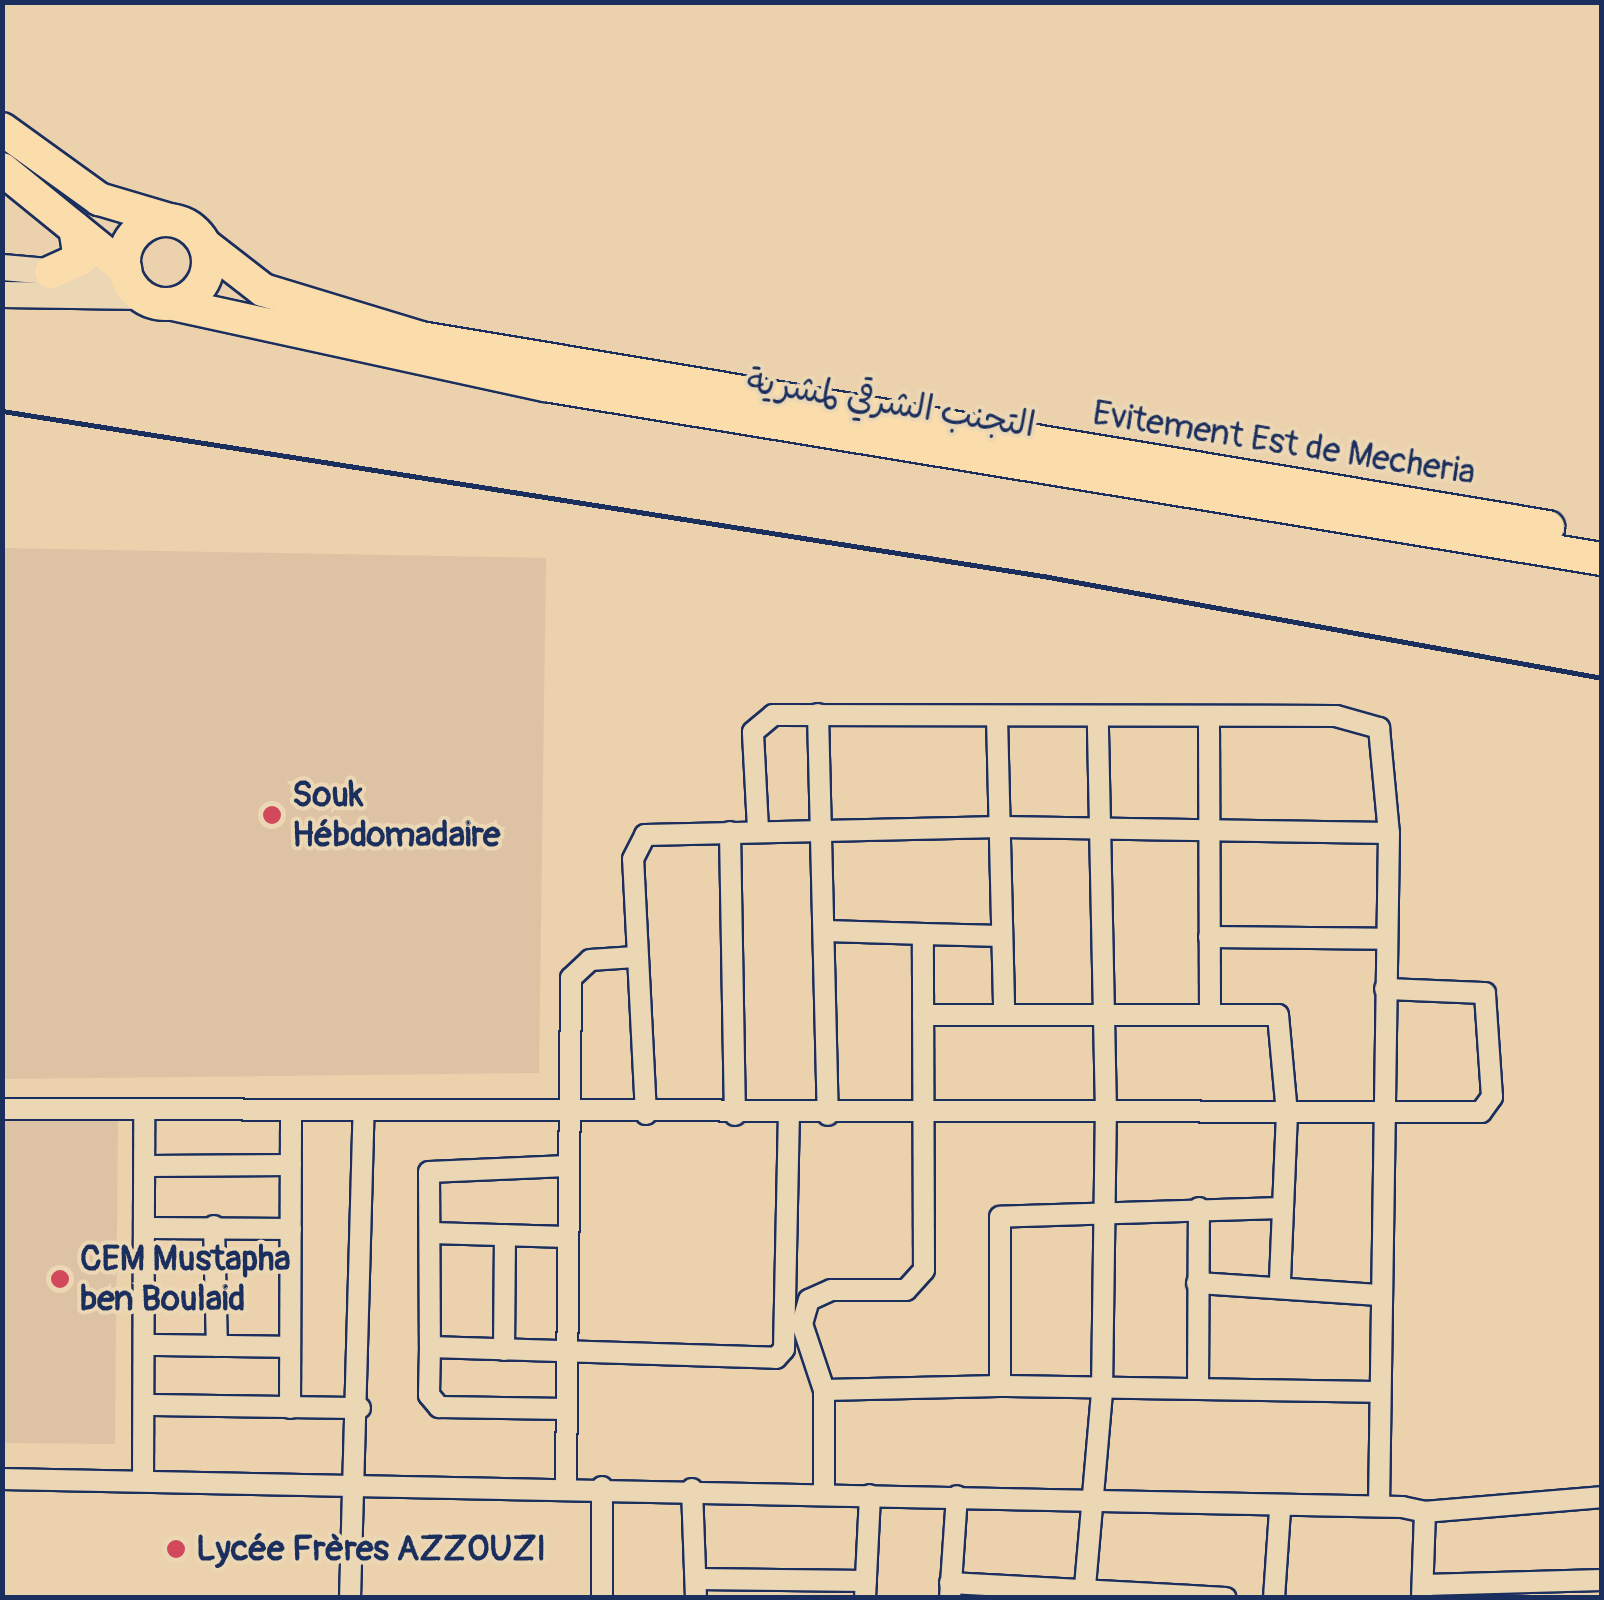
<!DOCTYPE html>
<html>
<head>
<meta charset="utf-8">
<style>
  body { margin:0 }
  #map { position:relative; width:1604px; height:1600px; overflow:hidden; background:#ecd1ad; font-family:Pangolin,"Playpen Sans Arabic",sans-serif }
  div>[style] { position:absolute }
  .built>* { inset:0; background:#dec2a4 }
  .roads { filter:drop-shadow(2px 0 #1b2f5e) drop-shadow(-2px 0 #1b2f5e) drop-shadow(0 2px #1b2f5e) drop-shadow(0 -2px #1b2f5e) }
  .minor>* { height:20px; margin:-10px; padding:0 10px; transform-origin:10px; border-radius:10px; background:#ecd7b5 }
  .tertiary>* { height:25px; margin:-12.5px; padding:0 12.5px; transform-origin:12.5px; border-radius:12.5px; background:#ecd7b5 }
  .trunk>* { height:32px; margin:-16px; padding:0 16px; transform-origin:16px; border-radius:16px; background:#fbddab }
  .trunk>.ring { margin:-16px; padding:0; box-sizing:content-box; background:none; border:32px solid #fbddab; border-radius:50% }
  .rail>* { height:5px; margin:-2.5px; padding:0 2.5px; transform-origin:2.5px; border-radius:2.5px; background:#1b2f5e }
  .dots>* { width:28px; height:28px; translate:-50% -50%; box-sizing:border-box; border:5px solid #ecd7b5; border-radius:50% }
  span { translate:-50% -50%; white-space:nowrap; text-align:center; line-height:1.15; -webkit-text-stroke:8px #ecd7b5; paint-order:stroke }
  .street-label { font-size:35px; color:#1b2f5e }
  .poi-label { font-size:35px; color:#1b2f5e; font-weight:700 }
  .left { translate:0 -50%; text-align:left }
  .frame { position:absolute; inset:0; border:5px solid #1b2f5e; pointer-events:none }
</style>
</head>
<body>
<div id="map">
  <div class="built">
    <i style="clip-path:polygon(3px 548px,546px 558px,539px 1073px,3px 1079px)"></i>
    <i style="clip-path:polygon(3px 1114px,118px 1116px,115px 1444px,3px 1443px)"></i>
  </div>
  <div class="roads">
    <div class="minor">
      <i style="left:818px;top:714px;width:401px;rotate:88.6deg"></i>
      <i style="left:997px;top:717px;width:293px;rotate:88.6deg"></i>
      <i style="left:1209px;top:723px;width:289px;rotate:89.8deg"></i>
      <i style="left:758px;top:829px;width:97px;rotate:-93deg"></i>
      <i style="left:753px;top:732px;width:26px;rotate:-40deg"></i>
      <i style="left:773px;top:715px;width:563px;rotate:0.1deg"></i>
      <i style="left:1336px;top:716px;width:45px;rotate:15.6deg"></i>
      <i style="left:1379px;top:728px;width:105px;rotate:84.6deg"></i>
      <i style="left:1389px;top:833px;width:673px;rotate:90.85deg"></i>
      <i style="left:730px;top:832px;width:283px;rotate:89deg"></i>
      <i style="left:923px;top:934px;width:79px;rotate:1.5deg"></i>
      <i style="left:1209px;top:937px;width:177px;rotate:0.6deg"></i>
      <i style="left:923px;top:1015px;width:355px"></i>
      <i style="left:1278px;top:1015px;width:98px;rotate:84.8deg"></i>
      <i style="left:1287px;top:1113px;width:169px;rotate:92.4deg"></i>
      <i style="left:2px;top:1109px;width:1479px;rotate:0.12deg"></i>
      <i style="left:1481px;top:1112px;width:19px;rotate:-54deg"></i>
      <i style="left:1492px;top:1097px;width:104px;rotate:-93.9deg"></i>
      <i style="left:1485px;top:993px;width:100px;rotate:-177.7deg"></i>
      <i style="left:646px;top:1114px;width:255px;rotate:-92.9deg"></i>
      <i style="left:633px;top:859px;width:27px;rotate:-63deg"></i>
      <i style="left:645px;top:835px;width:356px;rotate:-1.3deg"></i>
      <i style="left:1001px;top:827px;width:388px;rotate:0.9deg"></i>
      <i style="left:148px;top:1166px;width:143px;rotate:-0.4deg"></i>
      <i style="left:567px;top:1166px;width:138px;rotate:177.5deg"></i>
      <i style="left:429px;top:1172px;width:175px;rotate:89.7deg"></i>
      <i style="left:430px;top:1347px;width:346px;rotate:1.8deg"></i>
      <i style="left:776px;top:1358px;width:12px;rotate:-48deg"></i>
      <i style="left:784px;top:1349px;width:234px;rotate:-88.8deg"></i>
      <i style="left:1279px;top:1208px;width:279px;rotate:178.2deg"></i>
      <i style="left:1000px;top:1217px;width:169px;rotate:90deg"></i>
      <i style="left:1000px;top:1386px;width:380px;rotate:0.9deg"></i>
      <i style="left:214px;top:1226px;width:120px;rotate:88.6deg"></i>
      <i style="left:149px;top:1228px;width:142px;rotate:0.4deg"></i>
      <i style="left:431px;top:1233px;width:136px;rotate:1.7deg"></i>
      <i style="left:1197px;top:1283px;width:183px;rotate:3.8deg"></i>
      <i style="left:149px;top:1345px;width:140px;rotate:0.8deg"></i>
      <i style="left:430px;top:1347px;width:48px;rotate:91.2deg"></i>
      <i style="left:429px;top:1395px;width:16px;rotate:50deg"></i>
      <i style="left:439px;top:1407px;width:127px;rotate:0.9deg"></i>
      <i style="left:504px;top:1350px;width:115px;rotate:-89.5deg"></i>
      <i style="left:1198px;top:1388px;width:180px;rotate:-89.7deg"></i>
      <i style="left:824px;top:1390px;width:70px;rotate:-108.4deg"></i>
      <i style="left:802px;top:1324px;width:25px;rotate:-74deg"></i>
      <i style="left:809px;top:1300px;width:24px;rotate:-24deg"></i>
      <i style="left:831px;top:1290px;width:75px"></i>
      <i style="left:906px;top:1290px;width:27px;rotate:-48deg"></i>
      <i style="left:924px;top:1270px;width:336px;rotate:-90.2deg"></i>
      <i style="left:923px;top:934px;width:95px;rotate:-178.2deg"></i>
      <i style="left:146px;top:1405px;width:214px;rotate:0.8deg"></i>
      <i style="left:290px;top:1408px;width:298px;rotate:-89.8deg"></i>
      <i style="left:2px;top:1479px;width:1400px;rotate:1.15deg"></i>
      <i style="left:1402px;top:1507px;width:24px;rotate:12deg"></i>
      <i style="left:1425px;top:1512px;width:86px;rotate:92deg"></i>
      <i style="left:143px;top:1481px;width:372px;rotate:-89.8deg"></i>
      <i style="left:566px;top:1485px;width:507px;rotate:-89.43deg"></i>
      <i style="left:571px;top:978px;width:26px;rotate:-43deg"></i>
      <i style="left:590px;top:960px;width:45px;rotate:-3.8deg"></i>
      <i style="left:602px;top:1487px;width:111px;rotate:90deg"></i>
      <i style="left:692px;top:1489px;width:109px;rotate:87.9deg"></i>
      <i style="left:824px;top:1492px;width:102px;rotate:-90deg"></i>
      <i style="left:824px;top:1390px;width:176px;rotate:-1.3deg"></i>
      <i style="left:1425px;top:1512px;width:178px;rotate:-4.8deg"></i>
      <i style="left:696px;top:1579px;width:170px;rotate:0.7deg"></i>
      <i style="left:950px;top:1583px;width:276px;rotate:3.1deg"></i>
      <i style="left:1424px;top:1585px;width:178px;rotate:-1.6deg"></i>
      <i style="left:350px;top:1598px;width:487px;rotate:-88.4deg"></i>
      <i style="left:865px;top:1598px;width:103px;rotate:-87.2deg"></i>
      <i style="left:950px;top:1598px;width:102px;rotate:-86.1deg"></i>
      <i style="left:1084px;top:1598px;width:208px;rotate:-85deg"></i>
      <i style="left:1102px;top:1391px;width:279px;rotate:-89.2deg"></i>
      <i style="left:1106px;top:1112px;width:393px;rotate:-91.2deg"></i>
      <i style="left:1274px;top:1598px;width:88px;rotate:-86.1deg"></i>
    </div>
    <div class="tertiary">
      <i style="left:2px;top:267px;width:125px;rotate:5deg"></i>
      <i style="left:2px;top:294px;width:140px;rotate:0.8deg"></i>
    </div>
    <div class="trunk">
      <i style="left:2px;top:129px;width:120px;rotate:35.8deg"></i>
      <i style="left:99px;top:199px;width:74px;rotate:16.5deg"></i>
      <i style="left:2px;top:169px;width:159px;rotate:39.1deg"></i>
      <i class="ring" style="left:124px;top:220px;width:52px;height:52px"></i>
      <i style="left:205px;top:245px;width:73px;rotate:37.8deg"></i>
      <i style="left:263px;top:290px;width:165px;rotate:16.9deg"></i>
      <i style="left:421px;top:338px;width:1143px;rotate:9.52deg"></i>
      <i style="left:51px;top:272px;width:32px;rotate:-24deg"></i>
      <i style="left:80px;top:259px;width:31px;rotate:-99deg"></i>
      <i style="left:173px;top:304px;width:381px;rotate:12.3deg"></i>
      <i style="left:545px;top:385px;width:1071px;rotate:9.35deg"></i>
    </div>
  </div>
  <div class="rail">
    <i style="left:2px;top:411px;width:1054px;rotate:9.01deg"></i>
    <i style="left:1043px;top:576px;width:568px;rotate:10.34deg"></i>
  </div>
  <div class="dots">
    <i style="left:272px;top:815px;background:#d1495b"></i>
    <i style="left:60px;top:1279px;background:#d1495b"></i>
    <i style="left:176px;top:1549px;background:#d1495b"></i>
  </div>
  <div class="street-label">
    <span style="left:891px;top:403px;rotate:9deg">التجنب الشرقي لمشرية</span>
    <span style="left:1284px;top:443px;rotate:9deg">Evitement Est de Mecheria</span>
  </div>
  <div class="poi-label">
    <span class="left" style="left:292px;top:815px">Souk<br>Hébdomadaire</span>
    <span class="left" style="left:80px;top:1279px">CEM Mustapha<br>ben Boulaid</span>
    <span class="left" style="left:196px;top:1549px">Lycée Frères AZZOUZI</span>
  </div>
  <div class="frame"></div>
</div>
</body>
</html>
